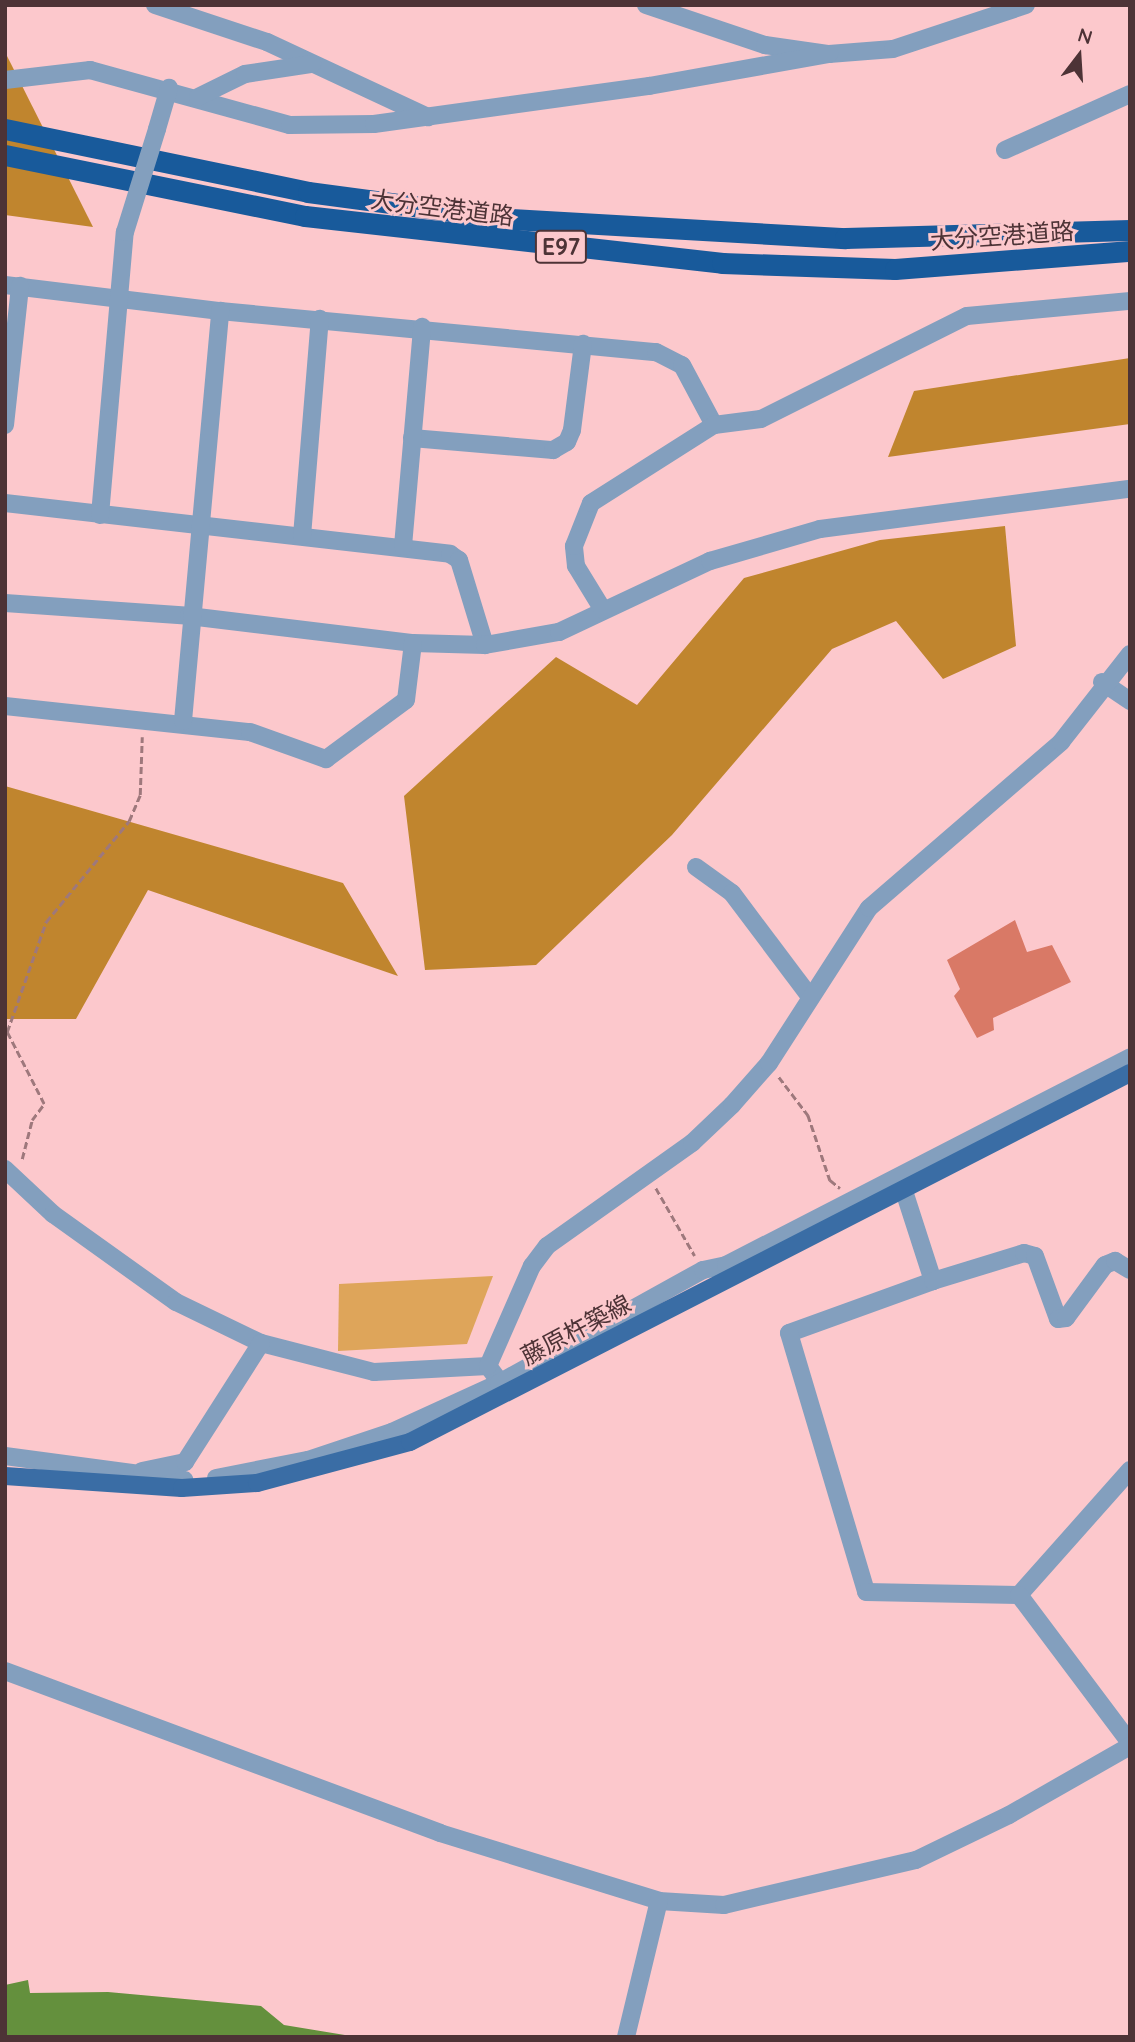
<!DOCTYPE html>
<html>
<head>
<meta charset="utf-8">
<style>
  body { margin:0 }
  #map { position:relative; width:1135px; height:2042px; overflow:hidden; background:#fcc8cc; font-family:Quicksand,"Noto Sans JP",sans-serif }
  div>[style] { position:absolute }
  .green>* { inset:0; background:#dea55a }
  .forest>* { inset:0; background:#c0852e }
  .water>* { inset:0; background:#64903d }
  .building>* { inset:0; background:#d97966 }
  .path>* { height:2.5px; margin-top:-1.25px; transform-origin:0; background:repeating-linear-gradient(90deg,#9e787c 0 7px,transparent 0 10.5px) }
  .minor>* { height:18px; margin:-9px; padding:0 9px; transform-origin:9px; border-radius:9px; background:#839fbe }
  .major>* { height:18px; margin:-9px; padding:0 9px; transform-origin:9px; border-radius:9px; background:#3a6da5 }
  .highway>* { height:21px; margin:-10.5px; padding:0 10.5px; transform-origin:10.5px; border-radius:10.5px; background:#185a9b }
  .minor-bridge>* { height:18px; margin:-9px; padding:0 9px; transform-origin:9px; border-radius:9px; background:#839fbe }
  span { translate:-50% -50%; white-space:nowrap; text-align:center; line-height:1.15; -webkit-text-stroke:6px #fcc8cc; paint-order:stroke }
  .shield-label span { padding:2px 5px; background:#fcc8cc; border:2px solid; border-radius:5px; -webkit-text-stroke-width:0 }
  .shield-label { font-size:23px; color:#4d3336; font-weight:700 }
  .street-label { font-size:24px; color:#4d3336 }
  .frame { position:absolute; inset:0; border:7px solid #4d3336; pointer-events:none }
  .north { position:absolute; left:1044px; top:21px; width:70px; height:70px; -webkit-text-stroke:5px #fcc8cc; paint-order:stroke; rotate:17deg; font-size:19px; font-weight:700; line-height:28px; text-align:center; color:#4d3336 }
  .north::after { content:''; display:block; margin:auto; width:24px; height:32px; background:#4d3336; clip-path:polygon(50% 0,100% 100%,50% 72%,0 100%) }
</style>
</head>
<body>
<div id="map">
  <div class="green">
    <i style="clip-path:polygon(493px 1276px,467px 1344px,338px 1351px,339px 1284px)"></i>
  </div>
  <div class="forest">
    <i style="clip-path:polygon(5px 52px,93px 227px,5px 215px)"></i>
    <i style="clip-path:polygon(1130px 358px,1130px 424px,888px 457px,914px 391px)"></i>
    <i style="clip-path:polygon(1005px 526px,1016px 646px,943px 679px,896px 621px,832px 649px,672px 835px,536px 965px,425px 970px,404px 796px,556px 657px,637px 705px,744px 578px,880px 540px)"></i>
    <i style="clip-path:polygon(5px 786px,343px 883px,398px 976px,148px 890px,76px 1019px,5px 1019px)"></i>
  </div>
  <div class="water">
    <i style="clip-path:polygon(28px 1980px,30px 1993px,108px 1992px,261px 2006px,284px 2025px,357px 2037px,5px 2037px,5px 1985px)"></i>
  </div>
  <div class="building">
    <i style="clip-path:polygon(1015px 920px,1027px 952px,1052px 945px,1071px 982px,993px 1018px,994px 1030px,977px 1038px,954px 996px,960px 989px,947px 960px)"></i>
  </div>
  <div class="path">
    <i style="left:779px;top:1077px;width:48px;rotate:52.7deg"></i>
    <i style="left:808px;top:1115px;width:69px;rotate:71.3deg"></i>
    <i style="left:830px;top:1180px;width:13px;rotate:39deg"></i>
    <i style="left:22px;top:1159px;width:40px;rotate:-75.6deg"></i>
    <i style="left:32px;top:1120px;width:20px;rotate:-53deg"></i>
    <i style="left:44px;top:1104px;width:81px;rotate:-117.2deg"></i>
    <i style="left:7px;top:1032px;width:117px;rotate:-70.5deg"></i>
    <i style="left:46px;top:922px;width:131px;rotate:-50.6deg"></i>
    <i style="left:129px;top:821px;width:28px;rotate:-67deg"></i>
    <i style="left:140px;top:795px;width:58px;rotate:-88deg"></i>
    <i style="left:656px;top:1188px;width:78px;rotate:60.2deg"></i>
  </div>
  <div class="minor">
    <i style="left:155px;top:5px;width:118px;rotate:18.3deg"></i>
    <i style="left:267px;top:42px;width:178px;rotate:25deg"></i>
    <i style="left:646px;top:5px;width:126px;rotate:18.6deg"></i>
    <i style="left:765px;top:45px;width:65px;rotate:8deg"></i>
    <i style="left:829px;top:54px;width:64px;rotate:-4.5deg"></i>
    <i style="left:893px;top:49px;width:140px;rotate:-18.3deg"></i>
    <i style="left:5px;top:80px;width:86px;rotate:-6.7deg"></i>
    <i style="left:90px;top:70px;width:207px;rotate:15.4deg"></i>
    <i style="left:290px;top:125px;width:84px;rotate:-0.7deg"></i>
    <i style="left:374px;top:124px;width:278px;rotate:-7.9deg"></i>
    <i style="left:649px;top:86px;width:183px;rotate:-10.1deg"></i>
    <i style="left:198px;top:97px;width:52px;rotate:-26.1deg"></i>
    <i style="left:245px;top:74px;width:68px;rotate:-8.5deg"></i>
    <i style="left:157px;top:129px;width:43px;rotate:-73.7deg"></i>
    <i style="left:1005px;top:150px;width:137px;rotate:-24.1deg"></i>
    <i style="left:5px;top:285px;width:217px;rotate:6.9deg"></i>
    <i style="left:220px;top:311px;width:438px;rotate:5.4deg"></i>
    <i style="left:656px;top:352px;width:29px;rotate:27deg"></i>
    <i style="left:682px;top:365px;width:68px;rotate:61.9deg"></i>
    <i style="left:5px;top:425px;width:140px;rotate:-83.8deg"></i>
    <i style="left:412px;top:438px;width:142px;rotate:4.9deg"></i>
    <i style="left:553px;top:450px;width:16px;rotate:-30deg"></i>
    <i style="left:567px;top:442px;width:13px;rotate:-67deg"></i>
    <i style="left:572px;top:430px;width:87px;rotate:-82.7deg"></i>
    <i style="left:5px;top:503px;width:448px;rotate:6.5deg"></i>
    <i style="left:450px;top:554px;width:11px;rotate:34deg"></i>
    <i style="left:459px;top:560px;width:89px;rotate:73deg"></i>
    <i style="left:100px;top:515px;width:284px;rotate:-85deg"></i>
    <i style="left:302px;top:536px;width:218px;rotate:-85.3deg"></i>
    <i style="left:403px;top:546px;width:220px;rotate:-85deg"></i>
    <i style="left:5px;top:603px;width:184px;rotate:4deg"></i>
    <i style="left:189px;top:616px;width:226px;rotate:6.9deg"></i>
    <i style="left:413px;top:643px;width:72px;rotate:1.6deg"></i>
    <i style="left:485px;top:645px;width:75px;rotate:-10deg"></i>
    <i style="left:559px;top:632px;width:167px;rotate:-25.2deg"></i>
    <i style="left:710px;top:561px;width:115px;rotate:-16.2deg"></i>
    <i style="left:820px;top:529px;width:313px;rotate:-7.4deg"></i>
    <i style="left:603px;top:610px;width:52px;rotate:-121.5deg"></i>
    <i style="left:576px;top:566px;width:20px;rotate:-96deg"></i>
    <i style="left:574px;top:546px;width:46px;rotate:-68.4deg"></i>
    <i style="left:591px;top:503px;width:146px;rotate:-32.4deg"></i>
    <i style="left:714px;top:425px;width:47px;rotate:-7.3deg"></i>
    <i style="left:761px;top:419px;width:230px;rotate:-26.6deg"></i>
    <i style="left:967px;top:316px;width:164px;rotate:-5.3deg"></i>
    <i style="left:1102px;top:682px;width:34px;rotate:34deg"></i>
    <i style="left:5px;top:706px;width:246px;rotate:6.1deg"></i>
    <i style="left:250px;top:732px;width:81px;rotate:19.6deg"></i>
    <i style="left:326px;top:759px;width:99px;rotate:-36.4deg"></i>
    <i style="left:406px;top:700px;width:57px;rotate:-83deg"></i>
    <i style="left:183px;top:721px;width:412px;rotate:-84.8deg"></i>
    <i style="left:696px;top:867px;width:44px;rotate:35.8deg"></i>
    <i style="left:732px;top:893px;width:130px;rotate:53.1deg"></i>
    <i style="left:5px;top:1169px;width:66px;rotate:43.2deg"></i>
    <i style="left:53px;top:1214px;width:151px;rotate:35.6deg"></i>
    <i style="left:176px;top:1302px;width:94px;rotate:25.8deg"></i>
    <i style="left:261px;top:1343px;width:117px;rotate:14.4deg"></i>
    <i style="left:374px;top:1372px;width:114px;rotate:-3deg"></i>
    <i style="left:903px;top:1188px;width:98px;rotate:72.1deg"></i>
    <i style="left:933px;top:1281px;width:153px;rotate:160.1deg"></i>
    <i style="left:789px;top:1333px;width:270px;rotate:73.4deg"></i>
    <i style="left:866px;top:1592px;width:153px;rotate:1.1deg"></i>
    <i style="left:933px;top:1281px;width:95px;rotate:-17.1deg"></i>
    <i style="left:1024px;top:1253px;width:11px;rotate:15deg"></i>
    <i style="left:1035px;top:1256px;width:67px;rotate:69.9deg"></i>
    <i style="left:1058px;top:1319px;width:8px;rotate:-7deg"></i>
    <i style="left:1066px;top:1318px;width:66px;rotate:-53.7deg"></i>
    <i style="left:1105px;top:1265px;width:11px;rotate:-22deg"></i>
    <i style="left:1115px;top:1261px;width:17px;rotate:31deg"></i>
    <i style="left:506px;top:1390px;width:30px;rotate:-127deg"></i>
    <i style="left:488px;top:1366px;width:109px;rotate:-66.3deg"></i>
    <i style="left:532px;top:1266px;width:25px;rotate:-53deg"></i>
    <i style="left:547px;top:1246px;width:178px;rotate:-35.4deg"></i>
    <i style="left:692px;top:1143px;width:55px;rotate:-43.5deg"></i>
    <i style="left:732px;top:1105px;width:56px;rotate:-48.6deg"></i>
    <i style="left:769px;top:1063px;width:184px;rotate:-57.2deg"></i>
    <i style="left:869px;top:908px;width:254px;rotate:-40.8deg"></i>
    <i style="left:1061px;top:742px;width:112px;rotate:-51.9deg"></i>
    <i style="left:5px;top:1456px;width:181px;rotate:7.6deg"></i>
    <i style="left:1130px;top:1470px;width:167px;rotate:131.6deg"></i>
    <i style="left:1019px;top:1595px;width:185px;rotate:53.1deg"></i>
    <i style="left:142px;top:1471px;width:44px;rotate:-11.8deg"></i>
    <i style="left:185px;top:1462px;width:141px;rotate:-57.4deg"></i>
    <i style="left:216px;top:1478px;width:94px;rotate:-11.1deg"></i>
    <i style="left:308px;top:1460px;width:89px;rotate:-18.4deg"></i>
    <i style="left:392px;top:1432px;width:118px;rotate:-24.6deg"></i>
    <i style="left:499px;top:1383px;width:233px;rotate:-29deg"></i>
    <i style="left:703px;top:1270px;width:24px;rotate:-12deg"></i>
    <i style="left:726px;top:1265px;width:454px;rotate:-27.2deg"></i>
    <i style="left:5px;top:1671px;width:464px;rotate:20.4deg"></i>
    <i style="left:440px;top:1833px;width:229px;rotate:17.2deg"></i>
    <i style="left:659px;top:1901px;width:65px;rotate:3.5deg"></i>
    <i style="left:724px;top:1905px;width:197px;rotate:-13.2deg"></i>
    <i style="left:916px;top:1860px;width:103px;rotate:-25.8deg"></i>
    <i style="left:1009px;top:1815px;width:139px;rotate:-29.7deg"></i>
    <i style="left:626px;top:2037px;width:140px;rotate:-76.4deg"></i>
  </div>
  <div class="major">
    <i style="left:5px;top:1476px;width:177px;rotate:3.9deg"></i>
    <i style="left:182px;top:1488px;width:75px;rotate:-3.8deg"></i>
    <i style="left:257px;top:1483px;width:158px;rotate:-15deg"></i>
    <i style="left:410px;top:1442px;width:809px;rotate:-27.14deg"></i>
  </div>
  <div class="highway">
    <i style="left:5px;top:129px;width:309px;rotate:11.7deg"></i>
    <i style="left:308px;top:192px;width:205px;rotate:7.6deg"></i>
    <i style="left:511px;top:219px;width:335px;rotate:3.3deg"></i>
    <i style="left:845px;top:238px;width:285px;rotate:-1.6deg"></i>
    <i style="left:5px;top:155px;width:306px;rotate:11.5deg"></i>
    <i style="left:305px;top:216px;width:420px;rotate:6.4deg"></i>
    <i style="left:722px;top:263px;width:173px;rotate:2deg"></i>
    <i style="left:895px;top:269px;width:236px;rotate:-4.4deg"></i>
  </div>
  <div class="minor-bridge">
    <i style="left:125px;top:232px;width:108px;rotate:-72.7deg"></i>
  </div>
  <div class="shield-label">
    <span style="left:561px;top:247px">E97</span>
  </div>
  <div class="street-label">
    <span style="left:442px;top:208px;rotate:7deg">大分空港道路</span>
    <span style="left:1002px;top:236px;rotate:-4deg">大分空港道路</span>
    <span style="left:576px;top:1330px;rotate:-28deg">藤原杵築線</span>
  </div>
  <div class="frame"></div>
  <div class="north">N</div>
</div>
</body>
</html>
